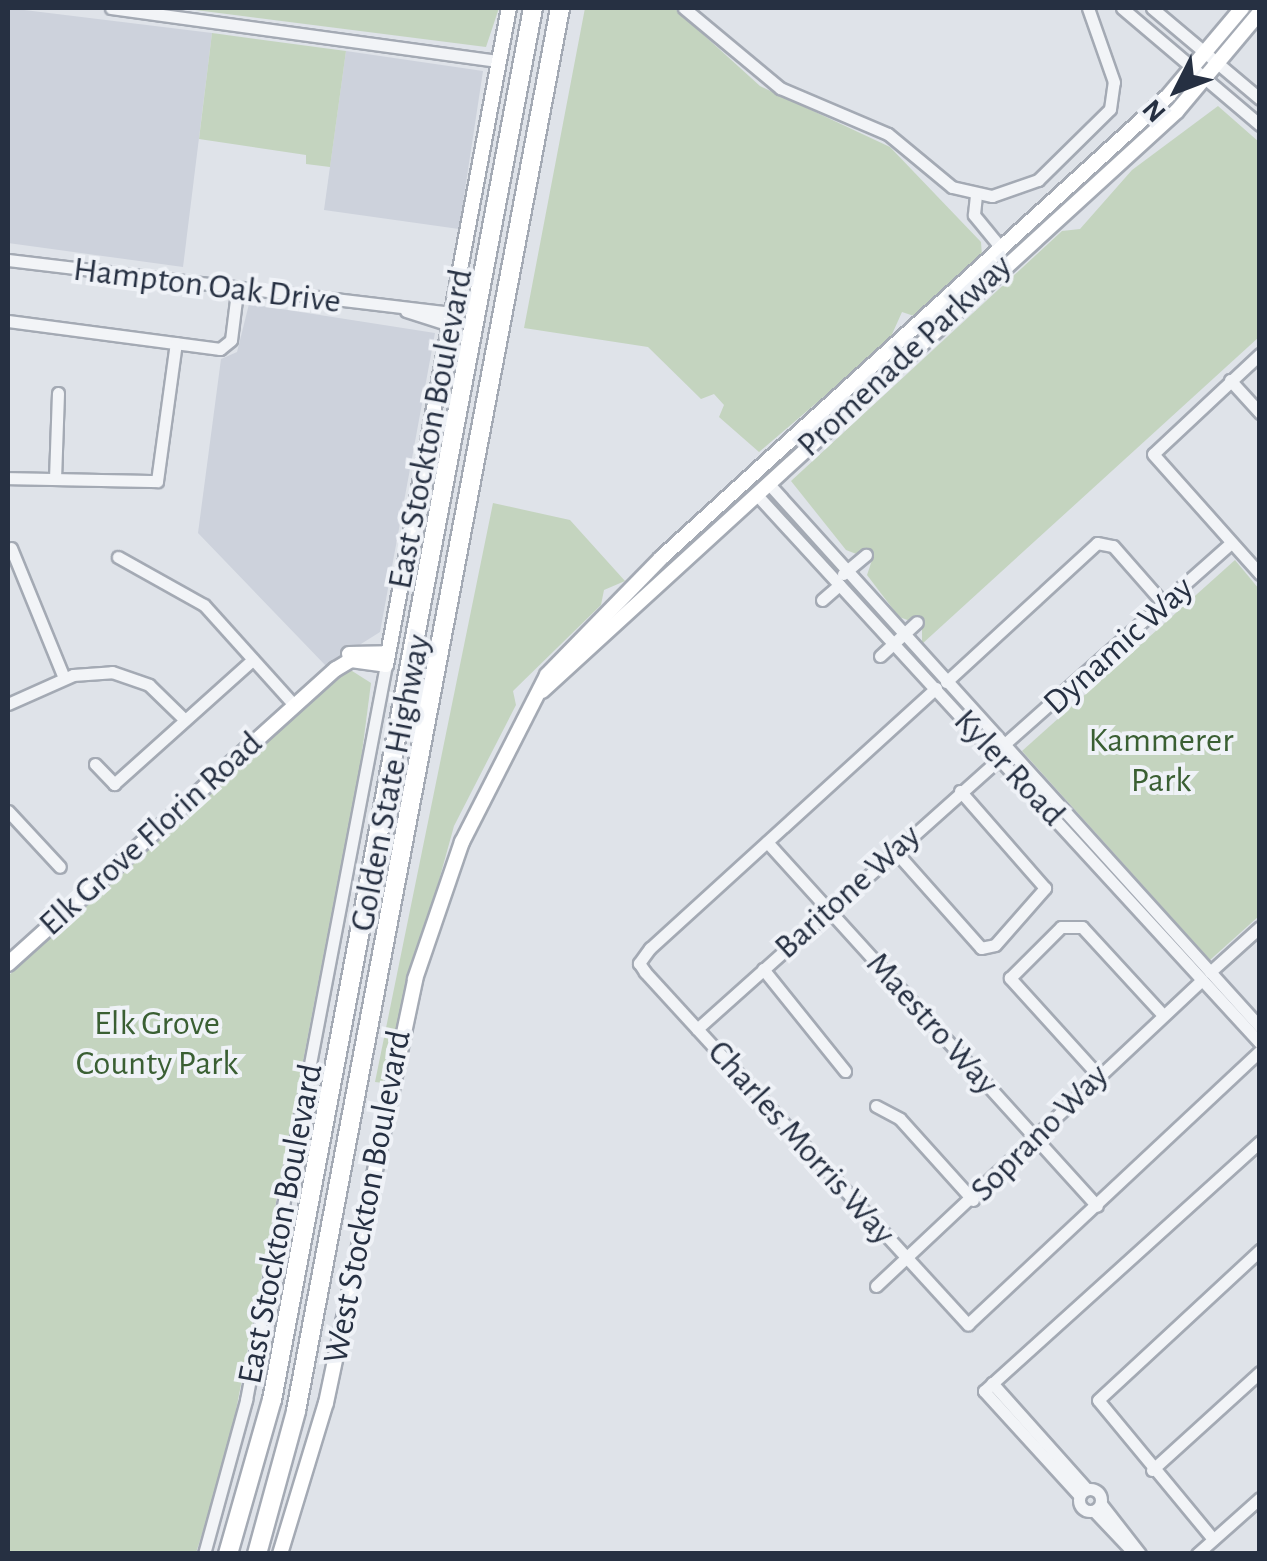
<!DOCTYPE html>
<html>
<head>
<meta charset="utf-8">
<style>
  body { margin:0 }
  #map { position:relative; width:1267px; height:1561px; overflow:hidden; background:#dfe3e9; font-family:"Alegreya Sans",sans-serif }
  div>[style] { position:absolute }
  .built>* { inset:0; background:#cdd2dc }
  .green>* { inset:0; background:#c4d4bf }
  .roads { filter:drop-shadow(2px 0 #a4aab4) drop-shadow(-2px 0 #a4aab4) drop-shadow(0 2px #a4aab4) drop-shadow(0 -2px #a4aab4) }
  .minor>* { height:11px; margin:-5.5px; padding:0 5.5px; transform-origin:5.5px; border-radius:5.5px; background:#f2f4f7 }
  .minor>.ring { margin:-5.5px; padding:0; box-sizing:content-box; background:none; border:11px solid #f2f4f7; border-radius:50% }
  .major>* { height:14px; margin:-7px; padding:0 7px; transform-origin:7px; border-radius:7px; background:#fff }
  .highway>* { height:18px; margin:-9px; padding:0 9px; transform-origin:9px; border-radius:9px; background:#fff }
  span { translate:-50% -50%; white-space:nowrap; text-align:center; line-height:1.15; -webkit-text-stroke:8px #eff2f7; paint-order:stroke }
  .street-label { font-size:35px; color:#263042 }
  .park-label { font-size:35px; color:#3a5f33 }
  .frame { position:absolute; inset:0; border:10px solid #263042; pointer-events:none }
  .north { position:absolute; left:1127px; top:40px; width:100px; height:100px; -webkit-text-stroke:8px #eff2f7; paint-order:stroke; rotate:228deg; font-size:28px; font-weight:700; line-height:40px; text-align:center; color:#263042 }
  .north::after { content:''; display:block; margin:auto; width:35px; height:45px; background:#263042; clip-path:polygon(50% 0,100% 100%,50% 72%,0 100%) }
</style>
</head>
<body>
<div id="map">
  <div class="built">
    <i style="clip-path:polygon(8px 8px,212px 33px,183px 267px,8px 243px)"></i>
    <i style="clip-path:polygon(346px 51px,483px 71px,459px 229px,324px 210px)"></i>
    <i style="clip-path:polygon(249px 304px,435px 333px,380px 632px,326px 666px,198px 533px,221px 359px,237px 352px)"></i>
  </div>
  <div class="green">
    <i style="clip-path:polygon(180px 8px,499px 8px,486px 47px)"></i>
    <i style="clip-path:polygon(585px 8px,674px 8px,760px 86px,890px 147px,981px 242px,982px 256px,917px 317px,902px 312px,889px 341px,759px 452px,719px 417px,724px 405px,714px 394px,701px 399px,648px 347px,524px 328px)"></i>
    <i style="clip-path:polygon(212px 33px,346px 51px,330px 167px,306px 164px,306px 155px,199px 139px)"></i>
    <i style="clip-path:polygon(1218px 106px,1259px 142px,1259px 337px,922px 644px,922px 625px,899px 617px,867px 575px,872px 560px,846px 550px,791px 481px,1062px 231px,1080px 229px,1132px 170px)"></i>
    <i style="clip-path:polygon(493px 503px,570px 520px,625px 581px,604px 590px,601px 605px,513px 691px,516px 705px,454px 826px,383px 1083px,375px 1082px)"></i>
    <i style="clip-path:polygon(1235px 560px,1259px 589px,1259px 916px,1210px 960px,1022px 751px)"></i>
    <i style="clip-path:polygon(349px 669px,371px 683px,361px 760px,228px 1452px,196px 1553px,8px 1554px,8px 976px)"></i>
  </div>
  <div class="roads">
    <div class="minor">
      <i style="left:111px;top:8px;width:392px;rotate:7.8deg"></i>
      <i style="left:684px;top:8px;width:125px;rotate:39.8deg"></i>
      <i style="left:780px;top:88px;width:117px;rotate:23.1deg"></i>
      <i style="left:888px;top:134px;width:83px;rotate:39.6deg"></i>
      <i style="left:952px;top:187px;width:41px;rotate:12.7deg"></i>
      <i style="left:992px;top:196px;width:49px;rotate:-19.2deg"></i>
      <i style="left:1038px;top:180px;width:101px;rotate:-44.6deg"></i>
      <i style="left:1110px;top:109px;width:27px;rotate:-82deg"></i>
      <i style="left:1114px;top:82px;width:78px;rotate:-109.4deg"></i>
      <i style="left:1122px;top:8px;width:181px;rotate:40.3deg"></i>
      <i style="left:1152px;top:8px;width:141px;rotate:40.1deg"></i>
      <i style="left:976px;top:195px;width:20px;rotate:96deg"></i>
      <i style="left:974px;top:215px;width:43px;rotate:50.7deg"></i>
      <i style="left:8px;top:260px;width:447px;rotate:6.8deg"></i>
      <i style="left:406px;top:311px;width:46px;rotate:17.7deg"></i>
      <i style="left:8px;top:321px;width:214px;rotate:7.5deg"></i>
      <i style="left:220px;top:349px;width:14px;rotate:-39deg"></i>
      <i style="left:231px;top:340px;width:48px;rotate:-82.9deg"></i>
      <i style="left:1260px;top:354px;width:146px;rotate:136.9deg"></i>
      <i style="left:1153px;top:454px;width:161px;rotate:48.3deg"></i>
      <i style="left:1230px;top:380px;width:45px;rotate:47.7deg"></i>
      <i style="left:8px;top:478px;width:149px;rotate:1.2deg"></i>
      <i style="left:157px;top:481px;width:139px;rotate:-82.2deg"></i>
      <i style="left:55px;top:479px;width:86px;rotate:-88deg"></i>
      <i style="left:768px;top:483px;width:733px;rotate:47.87deg"></i>
      <i style="left:756px;top:494px;width:745px;rotate:47.45deg"></i>
      <i style="left:11px;top:548px;width:140px;rotate:67.8deg"></i>
      <i style="left:118px;top:557px;width:98px;rotate:29.2deg"></i>
      <i style="left:204px;top:605px;width:135px;rotate:48deg"></i>
      <i style="left:843px;top:574px;width:30px;rotate:-40deg"></i>
      <i style="left:822px;top:600px;width:23px;rotate:-41deg"></i>
      <i style="left:880px;top:656px;width:50px;rotate:-42.6deg"></i>
      <i style="left:946px;top:682px;width:205px;rotate:-42.6deg"></i>
      <i style="left:1097px;top:543px;width:16px;rotate:11deg"></i>
      <i style="left:1113px;top:546px;width:77px;rotate:48.7deg"></i>
      <i style="left:936px;top:688px;width:387px;rotate:137.7deg"></i>
      <i style="left:650px;top:948px;width:19px;rotate:126deg"></i>
      <i style="left:639px;top:963px;width:11px;rotate:56deg"></i>
      <i style="left:645px;top:972px;width:478px;rotate:47.5deg"></i>
      <i style="left:968px;top:1324px;width:400px;rotate:-43.1deg"></i>
      <i style="left:8px;top:704px;width:71px;rotate:-24deg"></i>
      <i style="left:73px;top:675px;width:39px;rotate:-4deg"></i>
      <i style="left:112px;top:672px;width:39px;rotate:19deg"></i>
      <i style="left:149px;top:685px;width:50px;rotate:44.2deg"></i>
      <i style="left:1000px;top:748px;width:309px;rotate:-41.6deg"></i>
      <i style="left:95px;top:764px;width:28px;rotate:46deg"></i>
      <i style="left:114px;top:784px;width:186px;rotate:-41.9deg"></i>
      <i style="left:8px;top:811px;width:76px;rotate:47.1deg"></i>
      <i style="left:767px;top:842px;width:491px;rotate:47.8deg"></i>
      <i style="left:894px;top:850px;width:131px;rotate:48.4deg"></i>
      <i style="left:981px;top:948px;width:14px;rotate:-12deg"></i>
      <i style="left:995px;top:945px;width:76px;rotate:-48.7deg"></i>
      <i style="left:1045px;top:888px;width:129px;rotate:-131.2deg"></i>
      <i style="left:763px;top:969px;width:131px;rotate:51.2deg"></i>
      <i style="left:1210px;top:972px;width:67px;rotate:-42deg"></i>
      <i style="left:697px;top:1029px;width:411px;rotate:-41.8deg"></i>
      <i style="left:1097px;top:1074px;width:130px;rotate:-132.2deg"></i>
      <i style="left:1010px;top:978px;width:72px;rotate:-45deg"></i>
      <i style="left:1061px;top:927px;width:21px"></i>
      <i style="left:1082px;top:927px;width:120px;rotate:47.4deg"></i>
      <i style="left:876px;top:1106px;width:27px;rotate:28deg"></i>
      <i style="left:900px;top:1119px;width:109px;rotate:48deg"></i>
      <i style="left:876px;top:1286px;width:447px;rotate:-43.2deg"></i>
      <i style="left:992px;top:1383px;width:141px;rotate:48.2deg"></i>
      <i style="left:1152px;top:1470px;width:146px;rotate:-42.2deg"></i>
      <i class="ring" style="left:1079px;top:1489px;width:11px;height:11px"></i>
      <i style="left:1079px;top:1495px;width:141px;rotate:-132.4deg"></i>
      <i style="left:984px;top:1391px;width:372px;rotate:-42.1deg"></i>
      <i style="left:1102px;top:1505px;width:62px;rotate:52.2deg"></i>
      <i style="left:1095px;top:1512px;width:52px;rotate:46.5deg"></i>
      <i style="left:1213px;top:1539px;width:180px;rotate:-129.6deg"></i>
      <i style="left:1098px;top:1400px;width:221px;rotate:-42.8deg"></i>
      <i style="left:204px;top:1554px;width:160px;rotate:-74.7deg"></i>
      <i style="left:246px;top:1400px;width:748px;rotate:-79.22deg"></i>
      <i style="left:1197px;top:1554px;width:84px;rotate:-41.6deg"></i>
    </div>
    <div class="major">
      <i style="left:349px;top:654px;width:39px;rotate:-1deg"></i>
      <i style="left:542px;top:691px;width:860px;rotate:-42.41deg"></i>
      <i style="left:1177px;top:111px;width:129px;rotate:-50deg"></i>
      <i style="left:8px;top:964px;width:441px;rotate:-42deg"></i>
      <i style="left:336px;top:669px;width:17px;rotate:-31deg"></i>
      <i style="left:351px;top:660px;width:35px;rotate:8deg"></i>
      <i style="left:386px;top:665px;width:668px;rotate:-79.4deg"></i>
      <i style="left:280px;top:1554px;width:158px;rotate:-73.1deg"></i>
      <i style="left:326px;top:1403px;width:433px;rotate:-78.1deg"></i>
      <i style="left:415px;top:979px;width:145px;rotate:-71.1deg"></i>
      <i style="left:462px;top:842px;width:187px;rotate:-63deg"></i>
      <i style="left:547px;top:675px;width:163px;rotate:-45.7deg"></i>
      <i style="left:661px;top:558px;width:686px;rotate:-42.34deg"></i>
      <i style="left:1168px;top:96px;width:115px;rotate:-49.9deg"></i>
    </div>
    <div class="highway">
      <i style="left:228px;top:1554px;width:160px;rotate:-74.1deg"></i>
      <i style="left:272px;top:1400px;width:1416px;rotate:-79.38deg"></i>
      <i style="left:257px;top:1554px;width:148px;rotate:-74.7deg"></i>
      <i style="left:296px;top:1411px;width:1428px;rotate:-79.34deg"></i>
    </div>
  </div>
  <div class="street-label">
    <span style="left:207px;top:286px;rotate:7deg">Hampton Oak Drive</span>
    <span style="left:905px;top:356px;rotate:-43deg">Promenade Parkway</span>
    <span style="left:431px;top:429px;rotate:-79deg">East Stockton Boulevard</span>
    <span style="left:1119px;top:646px;rotate:-42deg">Dynamic Way</span>
    <span style="left:1009px;top:768px;rotate:47deg">Kyler Road</span>
    <span style="left:391px;top:783px;rotate:-79deg">Golden State Highway</span>
    <span style="left:151px;top:834px;rotate:-42deg">Elk Grove Florin Road</span>
    <span style="left:848px;top:892px;rotate:-42deg">Baritone Way</span>
    <span style="left:932px;top:1024px;rotate:48deg">Maestro Way</span>
    <span style="left:1040px;top:1133px;rotate:-45deg">Soprano Way</span>
    <span style="left:801px;top:1143px;rotate:48deg">Charles Morris Way</span>
    <span style="left:368px;top:1197px;rotate:-79deg">West Stockton Boulevard</span>
    <span style="left:281px;top:1224px;rotate:-79deg">East Stockton Boulevard</span>
  </div>
  <div class="park-label">
    <span style="left:1161px;top:761px">Kammerer<br>Park</span>
    <span style="left:157px;top:1044px">Elk Grove<br>County Park</span>
  </div>
  <div class="frame"></div>
  <div class="north">N</div>
</div>
</body>
</html>
